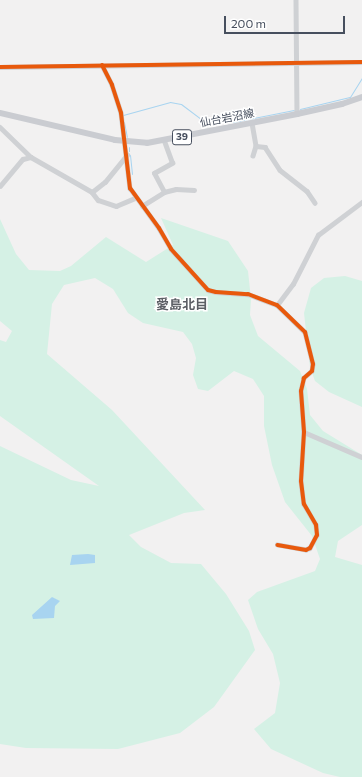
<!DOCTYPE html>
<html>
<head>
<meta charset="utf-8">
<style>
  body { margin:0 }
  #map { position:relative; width:362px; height:777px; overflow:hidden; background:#f2f1f1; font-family:Commissioner,"Noto Sans JP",sans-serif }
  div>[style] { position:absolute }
  .green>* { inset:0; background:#d5f1e5 }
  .water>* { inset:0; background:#a8d4f0 }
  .stream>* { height:1px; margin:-0.5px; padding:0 0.5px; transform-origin:0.5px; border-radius:0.5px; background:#a8d4f0 }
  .minor>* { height:4.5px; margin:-2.25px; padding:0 2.25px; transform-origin:2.25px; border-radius:2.25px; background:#cfd1d4 }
  .major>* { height:6px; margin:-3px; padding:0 3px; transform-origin:3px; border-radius:3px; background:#caccd1 }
  .cycleway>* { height:4px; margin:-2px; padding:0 2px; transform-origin:2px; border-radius:2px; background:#e8590c }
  span { translate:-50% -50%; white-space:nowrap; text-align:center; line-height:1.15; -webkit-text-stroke:3px #fff; paint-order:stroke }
  .shield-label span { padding:1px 3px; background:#fff; border:1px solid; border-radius:3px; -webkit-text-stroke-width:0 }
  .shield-label { font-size:10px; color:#474f5e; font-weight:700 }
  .street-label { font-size:11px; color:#474f5e }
  .quarter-label { font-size:13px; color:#5c5f65; font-weight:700 }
  .scale { position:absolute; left:224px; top:16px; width:121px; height:18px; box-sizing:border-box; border:2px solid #474f5e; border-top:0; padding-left:5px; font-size:12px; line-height:14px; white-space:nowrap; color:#474f5e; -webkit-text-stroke:3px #fff; paint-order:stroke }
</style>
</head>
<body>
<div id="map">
  <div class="green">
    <i style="clip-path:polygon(161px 218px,228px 241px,248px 271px,251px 299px,250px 315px,258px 336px,300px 371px,307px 389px,310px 415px,323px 431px,362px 455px,362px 525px,338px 541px,335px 557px,362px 565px,362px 777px,340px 777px,323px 773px,271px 749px,254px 729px,275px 713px,280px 683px,273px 654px,258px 629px,248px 600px,257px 592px,315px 571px,320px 559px,312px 536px,285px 502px,272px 465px,264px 426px,264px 396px,253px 379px,234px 371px,208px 391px,198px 389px,193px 375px,196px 358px,192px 344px,183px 332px,143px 323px,128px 313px,113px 289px,95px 278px,64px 285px,52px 304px,47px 354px,112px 410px,205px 510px,184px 513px,129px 535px,141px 547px,171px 563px,201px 564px,226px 594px,249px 631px,255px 650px,214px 707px,180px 733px,118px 749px,26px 748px,0 744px,0 446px,71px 480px,99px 486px,0 416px,0 340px,6px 342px,12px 331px,0 321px,0 219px,16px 254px,29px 270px,60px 271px,71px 266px,106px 237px,146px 262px,173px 245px)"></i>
    <i style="clip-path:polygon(345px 276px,362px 281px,362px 407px,329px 392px,315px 381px,310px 367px,304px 313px,311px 288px,324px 278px)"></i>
  </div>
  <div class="water">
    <i style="clip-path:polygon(88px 554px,95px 555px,95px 563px,70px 565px,72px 555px)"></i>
    <i style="clip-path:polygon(52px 597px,60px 601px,55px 606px,54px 618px,33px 619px,32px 615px)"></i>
  </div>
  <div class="stream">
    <i style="left:300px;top:109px;width:51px;rotate:-13.5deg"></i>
    <i style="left:350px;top:97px;width:22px;rotate:-58deg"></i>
    <i style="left:123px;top:115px;width:49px;rotate:-15.5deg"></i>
    <i style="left:170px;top:102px;width:11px;rotate:10deg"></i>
    <i style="left:181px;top:104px;width:26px;rotate:37deg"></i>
    <i style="left:202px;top:120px;width:24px;rotate:5deg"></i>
    <i style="left:124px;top:122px;width:15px;rotate:79deg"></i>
    <i style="left:233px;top:122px;width:62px;rotate:-11.1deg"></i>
    <i style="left:129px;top:147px;width:4px;rotate:90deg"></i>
    <i style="left:130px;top:155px;width:19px;rotate:84deg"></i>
  </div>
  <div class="minor">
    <i style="left:296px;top:0;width:114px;rotate:89.5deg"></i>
    <i style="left:102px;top:65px;width:22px;rotate:63deg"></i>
    <i style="left:112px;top:85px;width:29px;rotate:72deg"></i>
    <i style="left:121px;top:113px;width:76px;rotate:83.2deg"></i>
    <i style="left:130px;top:188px;width:49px;rotate:54.1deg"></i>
    <i style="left:159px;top:228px;width:24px;rotate:60deg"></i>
    <i style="left:171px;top:249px;width:55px;rotate:47.9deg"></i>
    <i style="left:208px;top:290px;width:8px;rotate:14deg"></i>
    <i style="left:216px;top:292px;width:32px;rotate:4deg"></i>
    <i style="left:248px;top:294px;width:31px;rotate:21deg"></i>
    <i style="left:277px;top:305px;width:39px;rotate:44deg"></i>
    <i style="left:305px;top:332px;width:33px;rotate:76deg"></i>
    <i style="left:313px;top:364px;width:7px;rotate:98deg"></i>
    <i style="left:312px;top:371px;width:11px;rotate:139deg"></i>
    <i style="left:304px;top:378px;width:13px;rotate:103deg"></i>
    <i style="left:301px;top:391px;width:41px;rotate:85.8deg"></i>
    <i style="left:304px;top:432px;width:49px;rotate:93.5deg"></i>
    <i style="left:301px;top:481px;width:23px;rotate:83deg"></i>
    <i style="left:304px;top:504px;width:24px;rotate:60deg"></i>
    <i style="left:316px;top:525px;width:10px;rotate:84deg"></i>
    <i style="left:317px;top:535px;width:15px;rotate:118deg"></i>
    <i style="left:310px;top:548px;width:4px;rotate:153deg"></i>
    <i style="left:306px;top:550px;width:29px;rotate:-170deg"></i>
    <i style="left:0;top:67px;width:362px;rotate:-0.8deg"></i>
    <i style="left:252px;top:123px;width:23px;rotate:80deg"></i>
    <i style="left:256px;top:146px;width:10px;rotate:107deg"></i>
    <i style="left:0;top:127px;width:43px;rotate:44.1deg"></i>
    <i style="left:31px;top:157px;width:70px;rotate:29.8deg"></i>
    <i style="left:92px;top:192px;width:16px;rotate:-38deg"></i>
    <i style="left:105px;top:182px;width:35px;rotate:-51deg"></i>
    <i style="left:256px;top:146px;width:9px;rotate:6deg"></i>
    <i style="left:265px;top:147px;width:27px;rotate:57deg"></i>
    <i style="left:280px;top:170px;width:34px;rotate:38deg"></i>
    <i style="left:307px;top:191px;width:14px;rotate:56deg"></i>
    <i style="left:0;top:186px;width:35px;rotate:-50deg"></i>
    <i style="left:23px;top:159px;width:8px;rotate:-14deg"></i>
    <i style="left:92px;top:192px;width:10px;rotate:53deg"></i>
    <i style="left:98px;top:200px;width:19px;rotate:18deg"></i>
    <i style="left:116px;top:206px;width:21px;rotate:-23deg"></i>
    <i style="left:164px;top:192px;width:12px;rotate:-14deg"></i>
    <i style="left:176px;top:189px;width:18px;rotate:3deg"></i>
    <i style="left:142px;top:206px;width:26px;rotate:-32deg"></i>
    <i style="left:164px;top:192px;width:21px;rotate:-118deg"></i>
    <i style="left:154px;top:173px;width:21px;rotate:-29deg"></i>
    <i style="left:172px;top:163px;width:23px;rotate:-110deg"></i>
    <i style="left:277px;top:305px;width:26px;rotate:-53deg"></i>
    <i style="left:293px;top:284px;width:55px;rotate:-63deg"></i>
    <i style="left:318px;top:235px;width:55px;rotate:-36.9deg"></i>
    <i style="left:304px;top:432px;width:63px;rotate:23.3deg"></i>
  </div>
  <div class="major">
    <i style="left:0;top:113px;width:118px;rotate:13.2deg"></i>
    <i style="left:115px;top:140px;width:32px;rotate:5deg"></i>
    <i style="left:147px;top:143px;width:153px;rotate:-10.9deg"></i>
    <i style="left:297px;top:114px;width:46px;rotate:-12.5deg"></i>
    <i style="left:342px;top:104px;width:21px;rotate:-19deg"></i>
  </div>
  <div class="cycleway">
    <i style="left:102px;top:65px;width:22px;rotate:63deg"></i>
    <i style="left:112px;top:85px;width:29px;rotate:72deg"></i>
    <i style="left:121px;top:113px;width:76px;rotate:83.2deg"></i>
    <i style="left:130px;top:188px;width:49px;rotate:54.1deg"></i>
    <i style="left:159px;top:228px;width:24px;rotate:60deg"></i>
    <i style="left:171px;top:249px;width:55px;rotate:47.9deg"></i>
    <i style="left:208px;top:290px;width:8px;rotate:14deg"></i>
    <i style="left:216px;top:292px;width:32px;rotate:4deg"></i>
    <i style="left:248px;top:294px;width:31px;rotate:21deg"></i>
    <i style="left:277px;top:305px;width:39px;rotate:44deg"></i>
    <i style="left:305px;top:332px;width:33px;rotate:76deg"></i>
    <i style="left:313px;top:364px;width:7px;rotate:98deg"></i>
    <i style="left:312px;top:371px;width:11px;rotate:139deg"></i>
    <i style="left:304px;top:378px;width:13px;rotate:103deg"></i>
    <i style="left:301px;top:391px;width:41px;rotate:85.8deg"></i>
    <i style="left:304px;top:432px;width:49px;rotate:93.5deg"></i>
    <i style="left:301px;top:481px;width:23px;rotate:83deg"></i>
    <i style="left:304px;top:504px;width:24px;rotate:60deg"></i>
    <i style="left:316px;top:525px;width:10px;rotate:84deg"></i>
    <i style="left:317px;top:535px;width:15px;rotate:118deg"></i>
    <i style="left:310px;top:548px;width:4px;rotate:153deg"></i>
    <i style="left:306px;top:550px;width:29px;rotate:-170deg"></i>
    <i style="left:0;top:67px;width:362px;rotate:-0.8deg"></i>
  </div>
  <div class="shield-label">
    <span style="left:182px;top:137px">39</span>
  </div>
  <div class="street-label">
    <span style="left:227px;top:118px;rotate:-11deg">仙台岩沼線</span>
  </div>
  <div class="quarter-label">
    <span style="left:182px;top:304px">愛島北目</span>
  </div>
  <div class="scale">200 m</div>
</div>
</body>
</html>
